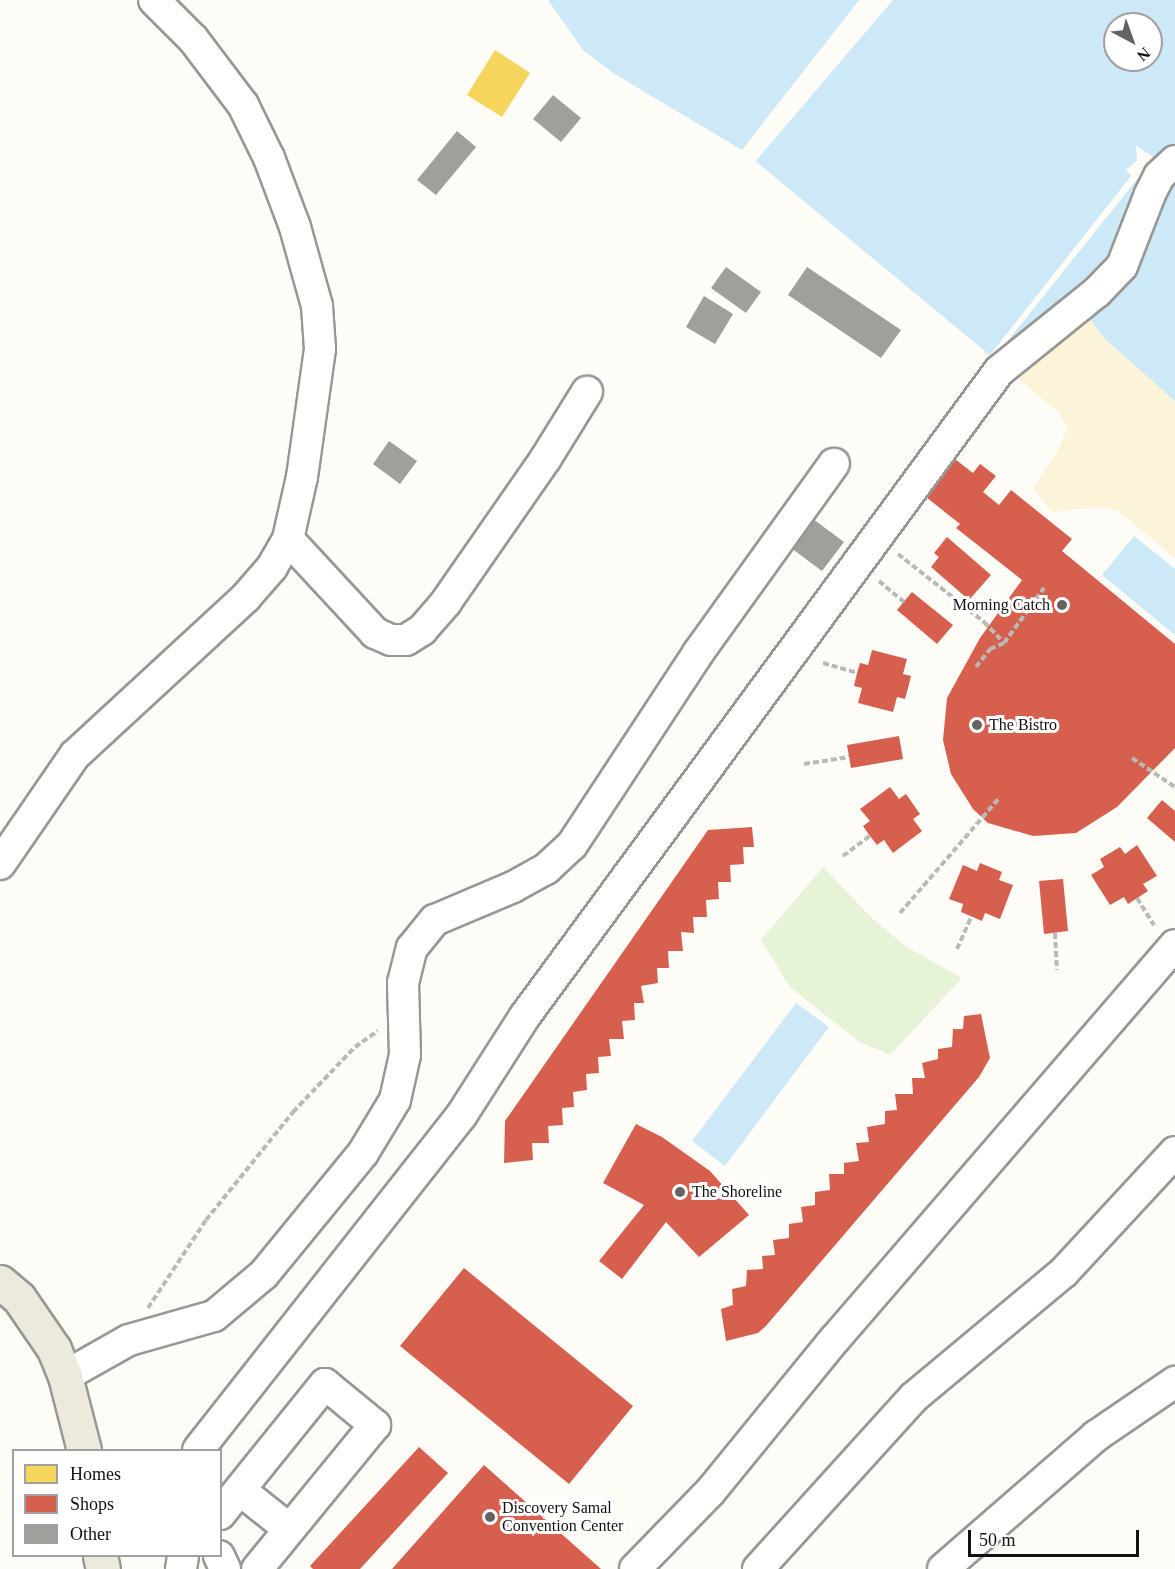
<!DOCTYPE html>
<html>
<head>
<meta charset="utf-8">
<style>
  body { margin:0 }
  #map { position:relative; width:1175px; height:1569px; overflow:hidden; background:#fdfcf7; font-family:"Times New Roman",serif }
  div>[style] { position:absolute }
  .green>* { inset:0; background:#e7f3d7 }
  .sand>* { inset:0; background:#fcf4d9 }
  .water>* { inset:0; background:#cde8f7 }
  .pier>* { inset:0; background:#fdfcf7 }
  .homes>* { inset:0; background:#f6d55c }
  .shops>* { inset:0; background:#d6604d }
  .building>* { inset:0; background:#a19f9c }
  .path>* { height:4px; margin-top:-2px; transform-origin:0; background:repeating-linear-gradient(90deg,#b9b9b8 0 6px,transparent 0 9px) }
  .roads { filter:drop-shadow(2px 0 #979795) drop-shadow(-2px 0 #979795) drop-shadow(0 2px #979795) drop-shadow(0 -2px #979795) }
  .minor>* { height:30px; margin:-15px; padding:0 15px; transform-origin:15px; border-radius:15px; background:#fffffe }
  .major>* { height:33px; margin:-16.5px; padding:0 16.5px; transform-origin:16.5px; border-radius:16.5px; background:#ede9dc }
  .dots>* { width:16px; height:16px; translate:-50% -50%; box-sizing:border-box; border:3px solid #fff; border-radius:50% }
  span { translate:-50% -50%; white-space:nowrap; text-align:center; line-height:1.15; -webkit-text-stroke:6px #fff; paint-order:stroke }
  .poi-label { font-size:16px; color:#111 }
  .right { translate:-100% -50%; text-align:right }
  .left { translate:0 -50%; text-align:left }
  .legend { position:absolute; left:12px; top:1449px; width:210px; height:108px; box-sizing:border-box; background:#fff; border:2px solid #a0a0a0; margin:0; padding:8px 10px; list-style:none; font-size:18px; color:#111 }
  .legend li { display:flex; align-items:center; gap:12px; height:30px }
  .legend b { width:30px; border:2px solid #a0a0a0 }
  .north { position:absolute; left:1103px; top:12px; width:60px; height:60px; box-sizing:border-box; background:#fff; border:2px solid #a0a0a0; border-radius:50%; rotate:139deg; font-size:16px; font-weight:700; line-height:24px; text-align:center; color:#111 }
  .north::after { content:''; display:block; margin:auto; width:21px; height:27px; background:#646362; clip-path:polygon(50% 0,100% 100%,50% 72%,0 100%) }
  .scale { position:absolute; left:968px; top:1530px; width:171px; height:27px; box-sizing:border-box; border:3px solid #111; border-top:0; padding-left:8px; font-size:18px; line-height:21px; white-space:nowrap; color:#111; -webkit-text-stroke:4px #fff; paint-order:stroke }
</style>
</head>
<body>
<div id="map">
  <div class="green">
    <i style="clip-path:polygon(823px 867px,872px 918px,905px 946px,962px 978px,890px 1055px,858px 1041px,790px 987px,761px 940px)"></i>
  </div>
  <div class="sand">
    <i style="clip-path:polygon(1084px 310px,1105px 339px,1175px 401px,1175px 558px,1117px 510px,1100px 507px,1052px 512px,1033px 488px,1055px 456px,1068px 428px,1057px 411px,1009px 371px)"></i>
  </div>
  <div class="water">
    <i style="clip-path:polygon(evenodd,548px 0,1175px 0,1175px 401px,1105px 339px,1084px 311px,1009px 371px,742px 150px,613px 73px,583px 50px,548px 0,1115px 24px,1151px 24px,1151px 60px,1115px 60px,1115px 24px)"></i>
    <i style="clip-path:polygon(1134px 536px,1175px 569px,1175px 635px,1102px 575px)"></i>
    <i style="clip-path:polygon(796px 1003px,829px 1027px,725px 1166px,692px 1141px)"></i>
  </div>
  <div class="pier">
    <i style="clip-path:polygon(859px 0,893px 0,755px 162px,742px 150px)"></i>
    <i style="clip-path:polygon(1136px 145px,1153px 157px,1149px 170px,1141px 181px,1138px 178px,998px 353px,1002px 357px,1079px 286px,1098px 282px,1114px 270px,1118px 233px,1129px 224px,1126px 276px,1009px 371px,990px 355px,1131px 176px,1126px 170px,1137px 160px)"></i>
  </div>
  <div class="homes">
    <i style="clip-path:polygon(495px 50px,530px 73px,502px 117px,467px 95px)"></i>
  </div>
  <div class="shops">
    <i style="clip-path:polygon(951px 456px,973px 473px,980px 464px,996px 476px,983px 492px,999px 505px,1011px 490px,1072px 539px,1062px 551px,1175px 644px,1175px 748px,1117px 807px,1076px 833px,1033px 836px,988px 823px,973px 809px,951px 774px,943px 740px,947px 698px,980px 638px,1022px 580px,956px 528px,960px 524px,921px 493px)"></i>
    <i style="clip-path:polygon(947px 537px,991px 575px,969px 600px,931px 567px,939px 557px,934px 553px)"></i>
    <i style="clip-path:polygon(912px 592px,953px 625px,937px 644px,897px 610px)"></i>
    <i style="clip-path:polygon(872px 650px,907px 659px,903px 674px,911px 676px,908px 688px,905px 699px,897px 697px,893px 712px,858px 703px,862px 688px,854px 686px,857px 673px,860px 663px,868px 665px)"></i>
    <i style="clip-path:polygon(899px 736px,903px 759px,851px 768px,847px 745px)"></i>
    <i style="clip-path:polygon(890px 787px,899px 799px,906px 794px,920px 814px,913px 819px,922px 831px,893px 853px,884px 840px,877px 845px,870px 836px,863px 826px,870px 821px,860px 809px)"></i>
    <i style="clip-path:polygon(1162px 800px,1175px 811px,1175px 842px,1147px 818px)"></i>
    <i style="clip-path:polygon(752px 827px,754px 847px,743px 847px,744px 864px,730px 865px,731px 882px,718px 882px,719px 899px,706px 900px,707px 917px,693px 917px,694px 933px,681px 932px,683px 951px,668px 951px,669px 968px,657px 968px,658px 983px,641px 986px,644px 1003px,634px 1003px,635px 1020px,622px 1021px,624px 1039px,609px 1039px,611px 1056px,598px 1057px,599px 1073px,586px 1074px,587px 1090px,573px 1092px,574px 1107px,562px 1108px,563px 1125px,548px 1126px,549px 1143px,532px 1143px,533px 1160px,504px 1163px,505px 1121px,708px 830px)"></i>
    <i style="clip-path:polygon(1137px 845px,1157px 876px,1143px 884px,1148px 891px,1128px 904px,1124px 897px,1110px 905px,1091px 875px,1104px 867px,1100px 859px,1120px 847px,1125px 854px)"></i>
    <i style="clip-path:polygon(980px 863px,1002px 872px,999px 880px,1013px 885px,1000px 919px,985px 913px,982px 921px,961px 912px,963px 904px,949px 899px,963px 865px,977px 871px)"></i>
    <i style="clip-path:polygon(1063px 879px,1068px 931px,1044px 934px,1039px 881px)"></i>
    <i style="clip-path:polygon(981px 1014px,990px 1058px,979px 1077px,765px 1327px,758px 1333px,726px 1341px,721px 1309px,733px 1305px,732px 1289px,746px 1286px,747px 1270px,763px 1269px,762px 1256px,775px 1255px,773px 1240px,789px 1238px,789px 1224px,803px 1222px,801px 1207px,815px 1205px,815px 1192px,830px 1190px,829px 1174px,844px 1174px,844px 1163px,859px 1161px,856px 1143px,869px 1142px,867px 1127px,885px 1124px,885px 1111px,897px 1110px,895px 1094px,913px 1094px,912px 1078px,925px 1078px,922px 1063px,938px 1059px,938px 1049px,952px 1047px,953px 1029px,963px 1029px,964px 1016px)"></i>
    <i style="clip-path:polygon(636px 1124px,662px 1137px,710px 1171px,749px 1215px,699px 1257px,666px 1222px,622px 1279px,599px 1261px,644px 1205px,603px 1183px)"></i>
    <i style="clip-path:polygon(464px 1268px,633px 1406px,569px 1484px,400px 1346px)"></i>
    <i style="clip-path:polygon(419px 1447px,448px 1473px,360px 1569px,313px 1569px,310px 1566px)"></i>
    <i style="clip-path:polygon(484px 1465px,601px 1569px,392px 1569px)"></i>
  </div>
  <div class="building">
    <i style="clip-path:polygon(553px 95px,581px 118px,561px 142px,533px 119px)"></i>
    <i style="clip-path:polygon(457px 131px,476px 147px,436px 195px,417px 180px)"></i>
    <i style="clip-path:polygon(726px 267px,761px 292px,746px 313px,711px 288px)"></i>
    <i style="clip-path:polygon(807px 267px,901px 330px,881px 358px,788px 295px)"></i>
    <i style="clip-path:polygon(704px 296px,733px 314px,715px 344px,686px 327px)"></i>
    <i style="clip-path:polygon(389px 441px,417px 461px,400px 484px,373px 464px)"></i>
    <i style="clip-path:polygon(813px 519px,844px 542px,822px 571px,791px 548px)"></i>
  </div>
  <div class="path">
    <i style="left:898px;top:554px;width:110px;rotate:38.3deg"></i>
    <i style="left:984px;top:622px;width:29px;rotate:46deg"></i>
    <i style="left:879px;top:581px;width:33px;rotate:40deg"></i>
    <i style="left:823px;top:663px;width:35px;rotate:16deg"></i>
    <i style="left:976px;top:667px;width:23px;rotate:-52deg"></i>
    <i style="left:990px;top:649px;width:15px;rotate:-23deg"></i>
    <i style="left:1004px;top:643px;width:68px;rotate:-54deg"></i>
    <i style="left:1132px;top:758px;width:52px;rotate:34deg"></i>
    <i style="left:804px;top:764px;width:46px;rotate:-8.8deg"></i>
    <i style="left:843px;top:856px;width:34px;rotate:-37deg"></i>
    <i style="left:1137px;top:898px;width:32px;rotate:58deg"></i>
    <i style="left:900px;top:913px;width:153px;rotate:-49.2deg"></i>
    <i style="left:1055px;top:933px;width:37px;rotate:87deg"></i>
    <i style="left:957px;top:949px;width:35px;rotate:-66deg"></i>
    <i style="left:148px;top:1308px;width:105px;rotate:-56.6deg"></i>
    <i style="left:206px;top:1220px;width:139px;rotate:-51.1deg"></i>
    <i style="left:293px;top:1112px;width:90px;rotate:-46.4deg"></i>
    <i style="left:355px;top:1047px;width:28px;rotate:-35deg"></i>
  </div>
  <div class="roads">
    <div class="minor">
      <i style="left:288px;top:539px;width:128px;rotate:47.2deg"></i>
      <i style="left:375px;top:633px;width:17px;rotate:24deg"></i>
      <i style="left:391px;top:640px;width:15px"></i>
      <i style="left:406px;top:640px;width:19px;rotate:-32deg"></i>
      <i style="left:422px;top:630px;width:37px;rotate:-49deg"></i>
      <i style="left:446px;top:602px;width:175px;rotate:-55.2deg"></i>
      <i style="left:546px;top:458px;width:78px;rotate:-58.2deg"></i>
      <i style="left:0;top:864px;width:132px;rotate:-55.5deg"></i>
      <i style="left:75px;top:755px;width:233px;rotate:-42.7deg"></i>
      <i style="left:246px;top:597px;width:40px;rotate:-49deg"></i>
      <i style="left:272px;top:567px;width:32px;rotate:-60deg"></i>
      <i style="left:288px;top:539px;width:64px;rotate:-77.3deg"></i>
      <i style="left:302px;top:477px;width:129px;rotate:-82deg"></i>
      <i style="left:320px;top:349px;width:43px;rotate:-94deg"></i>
      <i style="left:317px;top:306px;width:82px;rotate:-105.6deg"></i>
      <i style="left:295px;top:227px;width:74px;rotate:-110.6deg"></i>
      <i style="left:269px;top:158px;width:59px;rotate:-116.1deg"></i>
      <i style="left:243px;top:105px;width:83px;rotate:-127.1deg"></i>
      <i style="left:193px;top:39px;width:55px;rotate:-135deg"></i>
      <i style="left:65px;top:1376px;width:73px;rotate:-29.4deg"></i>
      <i style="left:129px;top:1340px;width:88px;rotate:-15.8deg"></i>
      <i style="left:214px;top:1316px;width:65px;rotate:-40deg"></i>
      <i style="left:264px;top:1274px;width:156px;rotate:-50.7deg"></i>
      <i style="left:363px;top:1153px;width:62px;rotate:-58.9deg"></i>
      <i style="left:395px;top:1100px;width:46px;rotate:-77.5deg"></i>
      <i style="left:405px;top:1055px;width:72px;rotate:-91.6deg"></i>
      <i style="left:403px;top:983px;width:36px;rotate:-76deg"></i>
      <i style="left:412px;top:948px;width:36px;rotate:-51deg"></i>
      <i style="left:435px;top:920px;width:85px;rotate:-22.9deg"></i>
      <i style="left:513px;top:887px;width:38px;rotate:-29deg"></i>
      <i style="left:546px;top:869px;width:35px;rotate:-43deg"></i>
      <i style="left:572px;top:845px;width:230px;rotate:-56.7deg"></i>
      <i style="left:698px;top:653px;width:233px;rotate:-54.3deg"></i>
      <i style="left:198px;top:1450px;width:425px;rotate:-51.8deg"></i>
      <i style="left:461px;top:1116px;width:119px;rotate:-57.4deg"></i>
      <i style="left:525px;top:1016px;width:800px;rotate:-53.69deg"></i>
      <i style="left:999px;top:371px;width:126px;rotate:-38.9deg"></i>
      <i style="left:1097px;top:292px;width:36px;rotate:-46deg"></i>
      <i style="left:1122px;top:266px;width:77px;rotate:-68.7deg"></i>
      <i style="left:1150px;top:194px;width:20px;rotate:-63deg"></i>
      <i style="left:1159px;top:176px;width:22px;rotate:-43deg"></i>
      <i style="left:240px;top:1490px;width:63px;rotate:38.5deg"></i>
      <i style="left:220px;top:1514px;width:167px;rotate:-51.1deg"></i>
      <i style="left:325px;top:1384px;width:65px;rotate:39.4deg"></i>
      <i style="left:375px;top:1425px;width:186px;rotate:129.3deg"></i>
      <i style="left:219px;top:1556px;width:14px;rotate:65deg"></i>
      <i style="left:181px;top:1569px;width:13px;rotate:-81deg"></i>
      <i style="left:635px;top:1569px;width:107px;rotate:-45.8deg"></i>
      <i style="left:710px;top:1492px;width:198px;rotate:-50.8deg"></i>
      <i style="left:835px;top:1339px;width:520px;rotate:-49.21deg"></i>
      <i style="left:758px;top:1569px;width:232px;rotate:-47.8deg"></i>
      <i style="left:914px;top:1397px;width:194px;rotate:-39.8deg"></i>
      <i style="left:1063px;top:1273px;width:165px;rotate:-47.2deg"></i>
      <i style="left:943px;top:1569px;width:203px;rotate:-41deg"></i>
      <i style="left:1096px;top:1436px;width:96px;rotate:-34.4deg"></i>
    </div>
    <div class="major">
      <i style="left:0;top:1282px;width:25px;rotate:40deg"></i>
      <i style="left:19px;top:1298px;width:62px;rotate:55.5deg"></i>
      <i style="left:54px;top:1349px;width:29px;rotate:68deg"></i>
      <i style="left:65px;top:1376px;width:76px;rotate:75.6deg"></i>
      <i style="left:100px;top:1556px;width:13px;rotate:77deg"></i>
    </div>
  </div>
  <div class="dots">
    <i style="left:1062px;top:605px;background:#646362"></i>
    <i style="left:977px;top:725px;background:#646362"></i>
    <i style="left:680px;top:1192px;background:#646362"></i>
    <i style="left:490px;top:1517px;background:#646362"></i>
  </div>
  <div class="poi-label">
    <span class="right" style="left:1050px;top:605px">Morning Catch</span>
    <span class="left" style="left:989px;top:725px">The Bistro</span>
    <span class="left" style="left:692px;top:1192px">The Shoreline</span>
    <span class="left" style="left:502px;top:1517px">Discovery Samal<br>Convention Center</span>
  </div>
  <ul class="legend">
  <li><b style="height:16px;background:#f6d55c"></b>Homes</li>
  <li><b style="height:16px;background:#d6604d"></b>Shops</li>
  <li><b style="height:16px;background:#a19f9c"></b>Other</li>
  </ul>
  <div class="north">N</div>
  <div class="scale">50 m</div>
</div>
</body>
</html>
